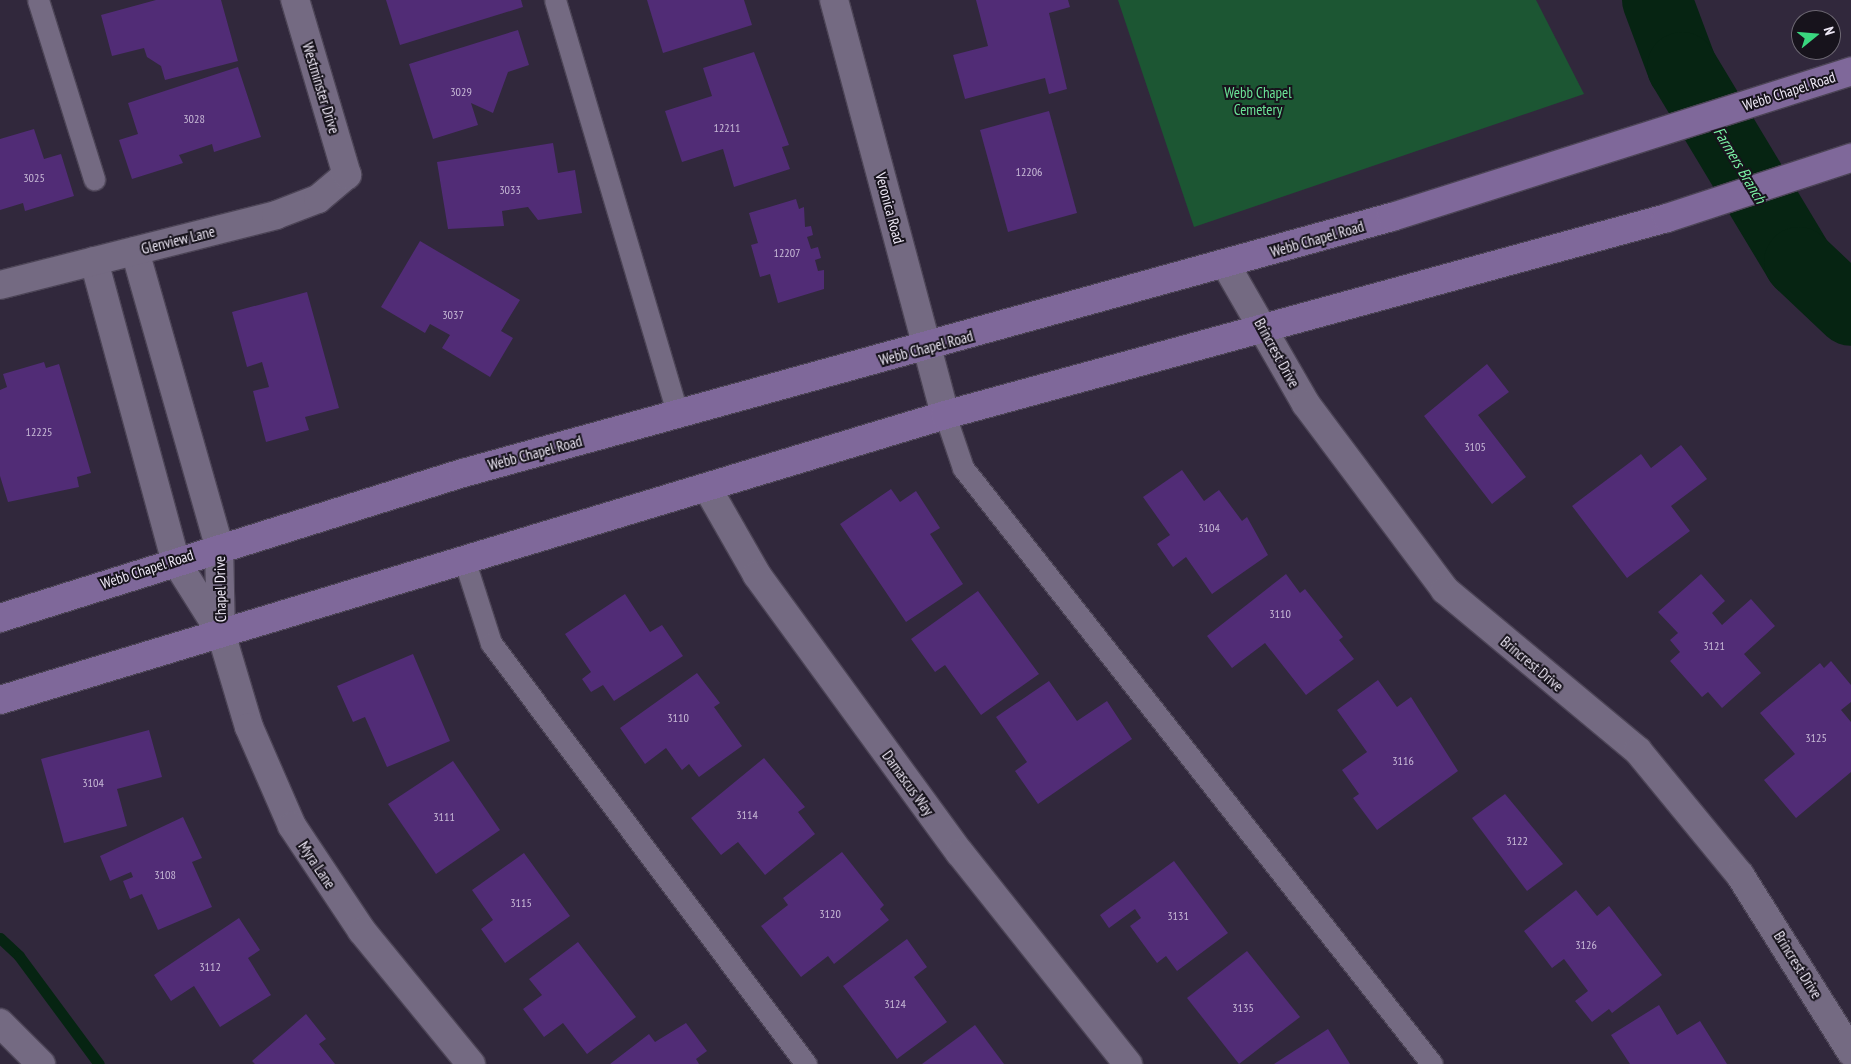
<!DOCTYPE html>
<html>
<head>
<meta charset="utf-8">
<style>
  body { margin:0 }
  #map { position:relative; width:1851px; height:1064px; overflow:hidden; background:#31283c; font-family:"PT Sans Narrow",sans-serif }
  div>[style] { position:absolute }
  .green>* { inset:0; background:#1c5633 }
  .stream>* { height:11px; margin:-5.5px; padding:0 5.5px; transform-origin:5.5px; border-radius:5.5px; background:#062412 }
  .river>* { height:70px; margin:-35px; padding:0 35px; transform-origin:35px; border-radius:35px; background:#062412 }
  .building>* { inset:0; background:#512c76 }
  .roads { filter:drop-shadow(1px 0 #4c4456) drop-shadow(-1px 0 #4c4456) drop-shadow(0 1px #4c4456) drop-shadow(0 -1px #4c4456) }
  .service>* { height:21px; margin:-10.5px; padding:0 10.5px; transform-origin:10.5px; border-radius:10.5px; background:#746a82 }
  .minor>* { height:28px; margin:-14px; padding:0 14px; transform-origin:14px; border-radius:14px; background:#746a82 }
  .secondary>* { height:28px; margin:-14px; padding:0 14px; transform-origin:14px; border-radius:14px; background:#7f689a }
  span { translate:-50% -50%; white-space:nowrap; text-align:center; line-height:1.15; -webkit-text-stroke:4px #17131c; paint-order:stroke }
  .number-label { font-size:12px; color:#c7b9d6 }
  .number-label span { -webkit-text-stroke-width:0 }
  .street-label { font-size:15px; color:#eee8f6 }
  .park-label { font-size:15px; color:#6be397 }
  .water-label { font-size:16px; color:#7af1a4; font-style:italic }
  .north { position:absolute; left:1791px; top:10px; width:50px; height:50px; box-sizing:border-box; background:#17131c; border:1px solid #6d6873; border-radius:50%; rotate:73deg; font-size:14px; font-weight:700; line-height:20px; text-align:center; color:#eee8f6 }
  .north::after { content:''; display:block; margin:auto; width:18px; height:22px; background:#3ad77f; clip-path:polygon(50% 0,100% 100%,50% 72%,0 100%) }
</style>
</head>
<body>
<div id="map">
  <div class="green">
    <i style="clip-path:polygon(1118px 0,1536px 0,1584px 94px,1194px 227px)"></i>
  </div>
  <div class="stream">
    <i style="left:0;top:938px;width:26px;rotate:43deg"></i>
    <i style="left:19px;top:956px;width:134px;rotate:53.5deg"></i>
  </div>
  <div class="river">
    <i style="left:1657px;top:0;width:72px;rotate:69.5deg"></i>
    <i style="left:1682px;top:67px;width:227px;rotate:59deg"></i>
    <i style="left:1799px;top:262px;width:71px;rotate:43.3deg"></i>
  </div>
  <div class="building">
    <i style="clip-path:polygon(156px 0,221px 0,238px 61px,165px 80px,161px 66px,147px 57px,144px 48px,112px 56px,101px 15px)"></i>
    <i style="clip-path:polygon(386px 0,521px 0,523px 7px,400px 45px)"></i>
    <i style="clip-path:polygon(647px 0,744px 0,752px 25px,663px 53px)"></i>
    <i style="clip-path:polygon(976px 0,1068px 0,1070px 7px,1049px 13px,1067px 89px,1049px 94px,1045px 78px,965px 99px,953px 55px,988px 46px)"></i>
    <i style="clip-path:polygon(518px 30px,529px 65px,508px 72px,493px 113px,471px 103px,478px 125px,433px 139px,409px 64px)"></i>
    <i style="clip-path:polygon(754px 52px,789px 145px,782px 147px,790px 169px,734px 187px,723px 149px,682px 162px,665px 111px,712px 96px,703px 68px)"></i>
    <i style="clip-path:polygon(238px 67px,261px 137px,214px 152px,212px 144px,179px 155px,183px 163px,132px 179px,119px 140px,138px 134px,128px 103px)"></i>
    <i style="clip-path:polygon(1049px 111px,1077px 213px,1008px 232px,980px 130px)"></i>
    <i style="clip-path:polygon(34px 129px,44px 159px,61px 154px,74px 196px,25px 211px,23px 203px,0 210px,0 139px)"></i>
    <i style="clip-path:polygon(553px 143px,558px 173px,575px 170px,582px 213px,538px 220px,528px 207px,502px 211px,504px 226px,448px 229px,437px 162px)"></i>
    <i style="clip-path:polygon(796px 199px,799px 209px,804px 207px,805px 227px,811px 226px,813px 235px,807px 237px,811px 249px,818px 247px,821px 258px,815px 260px,818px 271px,824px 270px,824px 289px,778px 303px,770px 274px,760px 277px,751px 245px,758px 243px,749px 213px)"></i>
    <i style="clip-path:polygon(420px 241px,520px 300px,501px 331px,513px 338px,490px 377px,442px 348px,450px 335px,430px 324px,425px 333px,381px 307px)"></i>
    <i style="clip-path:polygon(307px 292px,339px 408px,305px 417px,309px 430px,266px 442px,253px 391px,269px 387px,262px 362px,247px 367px,232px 312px)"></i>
    <i style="clip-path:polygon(44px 362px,46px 368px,59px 364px,91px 473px,77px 477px,79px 487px,8px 502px,0 476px,0 390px,7px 387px,3px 374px)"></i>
    <i style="clip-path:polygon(1487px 364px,1509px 392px,1478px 415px,1526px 477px,1492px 504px,1424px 416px)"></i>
    <i style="clip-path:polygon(1681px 445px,1707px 479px,1671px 506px,1690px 531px,1627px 578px,1572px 506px,1641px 454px,1651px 468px)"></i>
    <i style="clip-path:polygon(1182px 470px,1204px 501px,1219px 490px,1242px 521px,1247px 517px,1268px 555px,1212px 594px,1186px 557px,1173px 567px,1157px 544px,1170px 535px,1143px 497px)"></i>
    <i style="clip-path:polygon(891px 489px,900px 502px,916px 491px,940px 528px,930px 534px,963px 584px,906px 622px,840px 524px)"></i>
    <i style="clip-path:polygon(1286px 574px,1300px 593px,1305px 589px,1343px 637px,1339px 640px,1354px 659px,1306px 695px,1265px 643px,1232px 668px,1207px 636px)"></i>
    <i style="clip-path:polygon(1701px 574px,1725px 601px,1712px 613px,1722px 625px,1751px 599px,1775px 626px,1744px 654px,1761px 673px,1722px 708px,1708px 692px,1702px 697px,1670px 661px,1680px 652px,1670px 640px,1678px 633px,1658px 612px)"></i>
    <i style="clip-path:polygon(978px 591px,1039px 674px,981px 715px,945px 665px,935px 672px,911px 639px)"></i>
    <i style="clip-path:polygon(625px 594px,650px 632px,662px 625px,683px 656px,614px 701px,603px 685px,591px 692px,582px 679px,591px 672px,565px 634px)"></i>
    <i style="clip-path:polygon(413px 654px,450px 741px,387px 767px,365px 717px,353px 722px,337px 686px)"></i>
    <i style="clip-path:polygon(1831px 661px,1851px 685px,1851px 702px,1841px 710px,1851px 722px,1851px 772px,1796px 818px,1764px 780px,1795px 754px,1760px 713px,1820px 663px,1824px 668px)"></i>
    <i style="clip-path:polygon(697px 673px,720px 703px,714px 707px,742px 746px,699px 777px,689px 764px,682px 770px,666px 748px,645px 764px,620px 728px)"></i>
    <i style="clip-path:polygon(1378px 680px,1397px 707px,1411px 697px,1458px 771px,1377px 830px,1353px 798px,1359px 794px,1342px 770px,1367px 752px,1337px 710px)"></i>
    <i style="clip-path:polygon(1049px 681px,1077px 721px,1107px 701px,1132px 739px,1038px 804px,1015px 771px,1027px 762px,996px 717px)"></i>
    <i style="clip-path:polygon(149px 730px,162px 777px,117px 789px,127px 826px,64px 843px,41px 759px)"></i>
    <i style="clip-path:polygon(764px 758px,805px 807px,798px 812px,815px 834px,765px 875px,738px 842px,721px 855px,691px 818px)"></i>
    <i style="clip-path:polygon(453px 761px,500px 830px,436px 874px,388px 804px)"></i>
    <i style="clip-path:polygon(1505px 794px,1563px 864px,1527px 891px,1472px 818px)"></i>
    <i style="clip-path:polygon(183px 817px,202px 858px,192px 862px,212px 907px,158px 930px,142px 894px,130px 899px,123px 881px,133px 877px,131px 872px,110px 881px,100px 856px)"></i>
    <i style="clip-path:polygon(842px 852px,884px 905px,880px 909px,889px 920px,834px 964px,828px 956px,801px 977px,761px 926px,788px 905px,783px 898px)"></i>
    <i style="clip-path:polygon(524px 853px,570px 916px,505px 963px,481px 929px,493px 920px,472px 890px)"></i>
    <i style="clip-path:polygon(1174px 861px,1228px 933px,1177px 971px,1166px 956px,1157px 963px,1130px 926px,1141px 918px,1135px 909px,1109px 928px,1100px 915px)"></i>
    <i style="clip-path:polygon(1576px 890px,1597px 916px,1609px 906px,1662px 975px,1612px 1013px,1609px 1009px,1592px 1022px,1575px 1001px,1588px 991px,1564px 959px,1552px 968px,1524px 931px)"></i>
    <i style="clip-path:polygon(239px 918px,260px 950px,248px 958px,271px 995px,220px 1027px,194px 986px,171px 1001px,154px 975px)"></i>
    <i style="clip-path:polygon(907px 939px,927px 967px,914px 977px,947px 1022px,897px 1059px,843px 986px)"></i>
    <i style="clip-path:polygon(578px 942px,636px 1017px,587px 1054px,563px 1023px,544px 1037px,523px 1009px,542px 995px,529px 979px)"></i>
    <i style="clip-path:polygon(1247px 951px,1300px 1017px,1239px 1064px,1187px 998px)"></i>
    <i style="clip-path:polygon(1659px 1005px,1677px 1035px,1700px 1021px,1727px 1064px,1630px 1064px,1611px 1035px)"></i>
    <i style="clip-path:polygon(306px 1014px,326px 1039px,319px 1044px,335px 1064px,255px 1064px,252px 1061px)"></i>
    <i style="clip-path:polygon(686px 1023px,707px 1051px,696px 1059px,699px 1064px,610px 1064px,649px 1034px,655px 1042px)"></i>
    <i style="clip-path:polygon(975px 1025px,1004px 1064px,922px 1064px)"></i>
    <i style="clip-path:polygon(1328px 1029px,1350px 1064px,1274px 1064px)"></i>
  </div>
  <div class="roads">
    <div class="service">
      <i style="left:38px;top:0;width:188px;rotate:72.6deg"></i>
      <i style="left:555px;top:0;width:433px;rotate:73.5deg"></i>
      <i style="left:945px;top:415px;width:56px;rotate:71.2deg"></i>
      <i style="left:963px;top:468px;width:758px;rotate:51.8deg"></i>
      <i style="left:465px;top:562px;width:85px;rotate:72.2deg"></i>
      <i style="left:491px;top:643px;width:526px;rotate:53.2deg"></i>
    </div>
    <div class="minor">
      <i style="left:834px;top:0;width:430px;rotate:75deg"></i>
      <i style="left:135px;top:251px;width:307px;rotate:74.1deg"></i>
      <i style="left:219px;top:546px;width:86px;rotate:88.7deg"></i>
      <i style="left:94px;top:261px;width:310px;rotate:74.8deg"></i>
      <i style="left:175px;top:560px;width:86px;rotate:57.8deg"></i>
      <i style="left:221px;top:633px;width:98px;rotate:73.4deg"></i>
      <i style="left:249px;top:727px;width:108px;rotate:66.5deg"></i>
      <i style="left:292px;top:826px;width:126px;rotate:56.3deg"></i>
      <i style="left:362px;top:931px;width:172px;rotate:50.7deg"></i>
      <i style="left:1226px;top:265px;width:160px;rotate:60.1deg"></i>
      <i style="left:1306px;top:404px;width:232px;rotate:53.2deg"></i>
      <i style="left:1445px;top:590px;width:251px;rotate:39.8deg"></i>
      <i style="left:1638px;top:751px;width:161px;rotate:50.6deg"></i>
      <i style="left:1740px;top:875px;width:209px;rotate:57.9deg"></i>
      <i style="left:0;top:285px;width:285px;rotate:-14.2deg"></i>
      <i style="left:276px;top:215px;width:45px;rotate:-20.9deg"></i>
      <i style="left:318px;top:199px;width:38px;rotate:-40deg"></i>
      <i style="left:347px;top:175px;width:183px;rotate:-106.5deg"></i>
      <i style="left:708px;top:489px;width:99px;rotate:60.3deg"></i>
      <i style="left:757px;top:575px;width:344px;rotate:53.9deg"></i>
      <i style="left:960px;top:853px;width:270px;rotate:51.5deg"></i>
      <i style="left:0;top:1023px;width:58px;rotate:45deg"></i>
    </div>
    <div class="secondary">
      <i style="left:0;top:618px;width:485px;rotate:-17.4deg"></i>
      <i style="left:463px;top:473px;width:964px;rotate:-15.41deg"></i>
      <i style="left:1392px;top:217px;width:482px;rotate:-17.6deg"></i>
      <i style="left:0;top:700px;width:987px;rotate:-16.78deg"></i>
      <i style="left:945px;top:415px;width:748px;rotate:-15.26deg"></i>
      <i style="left:1667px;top:218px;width:194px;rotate:-18.1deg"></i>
    </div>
  </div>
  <div class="number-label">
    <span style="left:461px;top:92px">3029</span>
    <span style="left:194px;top:119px">3028</span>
    <span style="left:727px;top:128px">12211</span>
    <span style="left:1029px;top:172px">12206</span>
    <span style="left:34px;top:178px">3025</span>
    <span style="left:510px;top:190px">3033</span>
    <span style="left:787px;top:253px">12207</span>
    <span style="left:453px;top:315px">3037</span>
    <span style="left:39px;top:432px">12225</span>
    <span style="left:1475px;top:447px">3105</span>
    <span style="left:1209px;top:528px">3104</span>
    <span style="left:1280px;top:614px">3110</span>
    <span style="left:1714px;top:646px">3121</span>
    <span style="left:678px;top:718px">3110</span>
    <span style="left:1816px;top:738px">3125</span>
    <span style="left:1403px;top:761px">3116</span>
    <span style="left:93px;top:783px">3104</span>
    <span style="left:747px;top:815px">3114</span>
    <span style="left:444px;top:817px">3111</span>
    <span style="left:1517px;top:841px">3122</span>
    <span style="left:165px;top:875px">3108</span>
    <span style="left:521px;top:903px">3115</span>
    <span style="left:830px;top:914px">3120</span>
    <span style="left:1178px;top:916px">3131</span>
    <span style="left:1586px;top:945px">3126</span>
    <span style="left:210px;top:967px">3112</span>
    <span style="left:895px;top:1004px">3124</span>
    <span style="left:1243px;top:1008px">3135</span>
  </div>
  <div class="street-label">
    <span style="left:321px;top:88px;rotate:73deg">Westminster Drive</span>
    <span style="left:1789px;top:91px;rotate:-18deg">Webb Chapel Road</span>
    <span style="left:890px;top:208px;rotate:75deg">Veronica Road</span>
    <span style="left:1317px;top:239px;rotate:-16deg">Webb Chapel Road</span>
    <span style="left:178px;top:240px;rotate:-14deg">Glenview Lane</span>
    <span style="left:926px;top:348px;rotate:-15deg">Webb Chapel Road</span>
    <span style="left:1277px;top:353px;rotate:61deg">Brincrest Drive</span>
    <span style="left:535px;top:453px;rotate:-15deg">Webb Chapel Road</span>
    <span style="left:147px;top:569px;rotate:-18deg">Webb Chapel Road</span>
    <span style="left:220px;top:589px;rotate:-91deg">Chapel Drive</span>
    <span style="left:1532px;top:664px;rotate:40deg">Brincrest Drive</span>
    <span style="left:908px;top:783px;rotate:54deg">Damascus Way</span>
    <span style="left:317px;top:865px;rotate:56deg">Myra Lane</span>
    <span style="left:1798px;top:965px;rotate:58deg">Brincrest Drive</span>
  </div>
  <div class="park-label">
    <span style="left:1258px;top:101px">Webb Chapel<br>Cemetery</span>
  </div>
  <div class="water-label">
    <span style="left:1740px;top:165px;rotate:59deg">Farmers Branch</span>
  </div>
  <div class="north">N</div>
</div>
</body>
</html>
